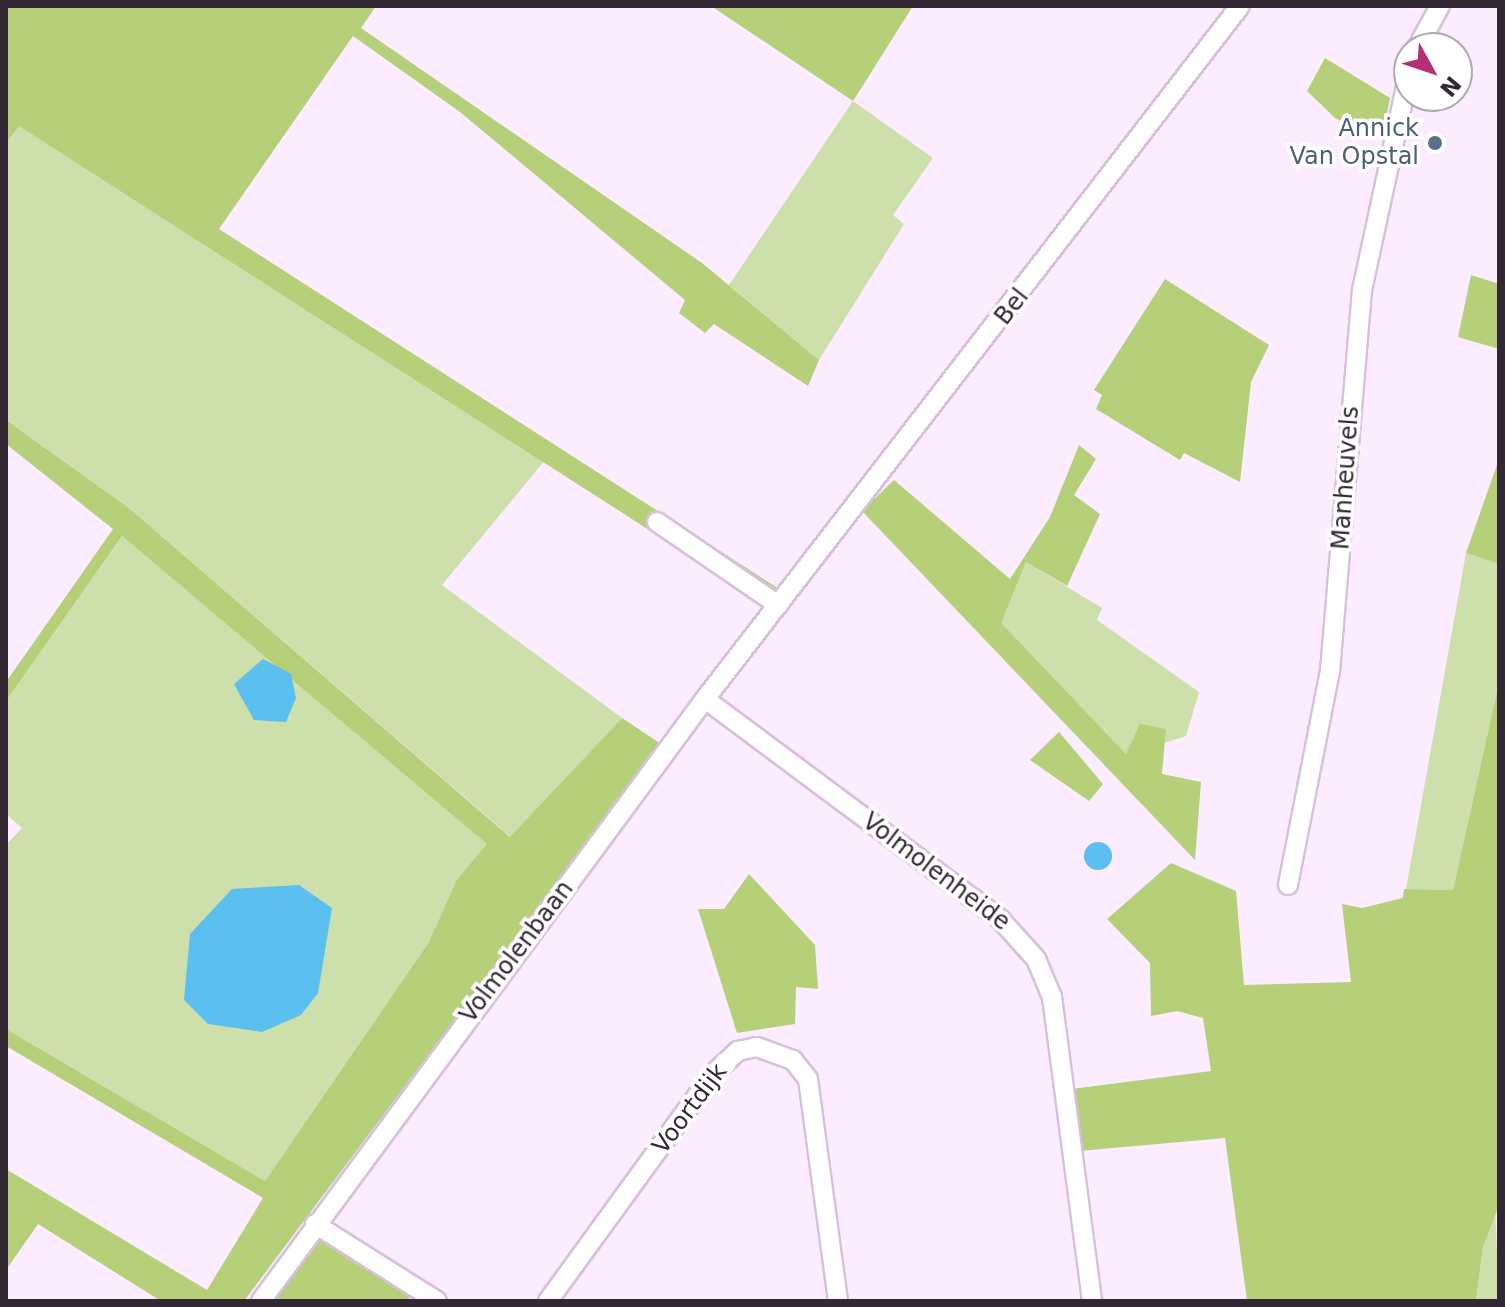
<!DOCTYPE html>
<html>
<head>
<meta charset="utf-8">
<style>
  body { margin:0 }
  #map { position:relative; width:1505px; height:1307px; overflow:hidden; background:#fcecff; font-family:"DejaVu Sans",sans-serif }
  div>[style] { position:absolute }
  .green>* { inset:0; background:#cddfaa }
  .forest>* { inset:0; background:#b5d079 }
  .water>* { inset:0; background:#5bbff0 }
  .round { border-radius:50% }
  .roads { filter:drop-shadow(2px 0 #d8c0dd) drop-shadow(-2px 0 #d8c0dd) drop-shadow(0 2px #d8c0dd) drop-shadow(0 -2px #d8c0dd) }
  .street>* { height:18px; margin:-9px; padding:0 9px; transform-origin:9px; border-radius:9px; background:#fff }
  .dots>* { width:22px; height:22px; translate:-50% -50%; box-sizing:border-box; border:4px solid #fff; border-radius:50% }
  span { translate:-50% -50%; white-space:nowrap; text-align:center; line-height:1.15; -webkit-text-stroke:7px #fff; paint-order:stroke }
  .service-label { font-size:24px; color:#4e5e75 }
  .right { translate:-100% -50%; text-align:right }
  .street-label { font-size:24px; color:#322834 }
  .frame { position:absolute; inset:0; border:8px solid #322834; pointer-events:none }
  .north { position:absolute; left:1393px; top:32px; width:80px; height:80px; box-sizing:border-box; background:#fff; border:2px solid #ada9ae; border-radius:50%; rotate:130deg; font-size:22px; font-weight:700; line-height:32px; text-align:center; color:#322834 }
  .north::after { content:''; display:block; margin:auto; width:28px; height:36px; background:#b52f73; clip-path:polygon(50% 0,100% 100%,50% 72%,0 100%) }
</style>
</head>
<body>
<div id="map">
  <div class="green">
    <i style="clip-path:polygon(853px 101px,933px 158px,893px 215px,904px 224px,819px 360px,729px 285px)"></i>
    <i style="clip-path:polygon(19px 126px,546px 459px,442px 585px,622px 718px,511px 837px,129px 508px,6px 420px,6px 143px)"></i>
    <i style="clip-path:polygon(122px 536px,488px 844px,456px 881px,429px 942px,265px 1181px,6px 1029px,6px 845px,22px 828px,6px 814px,6px 701px)"></i>
    <i style="clip-path:polygon(1466px 553px,1499px 564px,1499px 682px,1453px 890px,1406px 889px)"></i>
    <i style="clip-path:polygon(1026px 562px,1102px 608px,1097px 620px,1199px 692px,1186px 736px,1127px 755px,1000px 623px)"></i>
    <i style="clip-path:polygon(1495px 1204px,1499px 1301px,1476px 1301px,1483px 1247px)"></i>
  </div>
  <div class="forest">
    <i style="clip-path:polygon(6px 6px,376px 6px,361px 28px,702px 263px,819px 360px,808px 386px,714px 324px,705px 333px,679px 313px,685px 300px,460px 112px,353px 36px,219px 229px,779px 589px,766px 605px,19px 126px,6px 143px)"></i>
    <i style="clip-path:polygon(711px 6px,913px 6px,853px 101px)"></i>
    <i style="clip-path:polygon(1325px 58px,1390px 98px,1383px 133px,1336px 119px,1307px 91px)"></i>
    <i style="clip-path:polygon(1471px 275px,1499px 284px,1499px 349px,1458px 337px)"></i>
    <i style="clip-path:polygon(1165px 279px,1269px 345px,1251px 382px,1240px 482px,1184px 453px,1180px 460px,1096px 409px,1102px 395px,1094px 390px)"></i>
    <i style="clip-path:polygon(6px 420px,129px 508px,510px 837px,622px 718px,661px 744px,244px 1301px,161px 1301px,38px 1224px,6px 1270px,6px 1169px,207px 1290px,263px 1198px,6px 1046px,6px 1029px,265px 1181px,429px 942px,456px 881px,487px 844px,122px 536px,6px 701px,6px 682px,113px 529px,6px 444px)"></i>
    <i style="clip-path:polygon(1079px 445px,1096px 459px,1074px 495px,1100px 514px,1067px 586px,1026px 562px,1001px 623px,1126px 754px,1140px 724px,1166px 729px,1162px 774px,1201px 782px,1195px 860px,862px 511px,894px 480px,1010px 579px,1050px 517px)"></i>
    <i style="clip-path:polygon(1499px 459px,1499px 564px,1466px 553px)"></i>
    <i style="clip-path:polygon(1499px 682px,1499px 1205px,1483px 1247px,1476px 1301px,1247px 1301px,1225px 1138px,1079px 1151px,1072px 1089px,1211px 1071px,1203px 1018px,1177px 1011px,1151px 1016px,1150px 963px,1107px 919px,1171px 863px,1236px 891px,1244px 985px,1351px 982px,1342px 904px,1362px 908px,1403px 898px,1404px 889px,1453px 890px)"></i>
    <i style="clip-path:polygon(1059px 732px,1103px 784px,1089px 801px,1030px 760px)"></i>
    <i style="clip-path:polygon(749px 874px,815px 945px,818px 989px,796px 987px,795px 1024px,737px 1033px,698px 909px,724px 909px)"></i>
    <i style="clip-path:polygon(319px 1237px,411px 1295px,407px 1301px,271px 1301px)"></i>
  </div>
  <div class="water">
    <i style="clip-path:polygon(263px 659px,291px 674px,296px 698px,286px 722px,254px 720px,234px 684px)"></i>
    <i class="round" style="left:1084px;top:842px;width:28px;height:28px"></i>
    <i style="clip-path:polygon(299px 885px,332px 908px,318px 993px,301px 1015px,262px 1032px,208px 1024px,184px 1000px,190px 934px,232px 889px)"></i>
  </div>
  <div class="roads">
    <div class="street">
      <i style="left:1417px;top:48px;width:48px;rotate:-61.3deg"></i>
      <i style="left:657px;top:522px;width:147px;rotate:34.4deg"></i>
      <i style="left:705px;top:699px;width:368px;rotate:36.7deg"></i>
      <i style="left:1000px;top:919px;width:54px;rotate:48deg"></i>
      <i style="left:1036px;top:959px;width:41px;rotate:67.2deg"></i>
      <i style="left:1052px;top:997px;width:307px;rotate:82.5deg"></i>
      <i style="left:1288px;top:885px;width:218px;rotate:-78.9deg"></i>
      <i style="left:1330px;top:671px;width:382px;rotate:-85.2deg"></i>
      <i style="left:1362px;top:290px;width:223px;rotate:-77.8deg"></i>
      <i style="left:315px;top:1224px;width:144px;rotate:32.3deg"></i>
      <i style="left:261px;top:1301px;width:748px;rotate:-53.59deg"></i>
      <i style="left:705px;top:699px;width:875px;rotate:-52.33deg"></i>
      <i style="left:548px;top:1301px;width:281px;rotate:-54deg"></i>
      <i style="left:713px;top:1074px;width:34px;rotate:-43deg"></i>
      <i style="left:738px;top:1051px;width:19px;rotate:-12deg"></i>
      <i style="left:757px;top:1047px;width:38px;rotate:20deg"></i>
      <i style="left:793px;top:1060px;width:24px;rotate:52deg"></i>
      <i style="left:808px;top:1079px;width:224px;rotate:82.3deg"></i>
    </div>
  </div>
  <div class="dots">
    <i style="left:1435px;top:143px;background:#5c6f8a"></i>
  </div>
  <div class="service-label">
    <span class="right" style="left:1419px;top:143px">Annick<br>Van Opstal</span>
  </div>
  <div class="street-label">
    <span style="left:1012px;top:307px;rotate:-52deg">Bel</span>
    <span style="left:1346px;top:478px;rotate:-86deg">Manheuvels</span>
    <span style="left:936px;top:872px;rotate:37deg">Volmolenheide</span>
    <span style="left:517px;top:952px;rotate:-53deg">Volmolenbaan</span>
    <span style="left:690px;top:1109px;rotate:-53deg">Voortdijk</span>
  </div>
  <div class="frame"></div>
  <div class="north">N</div>
</div>
</body>
</html>
